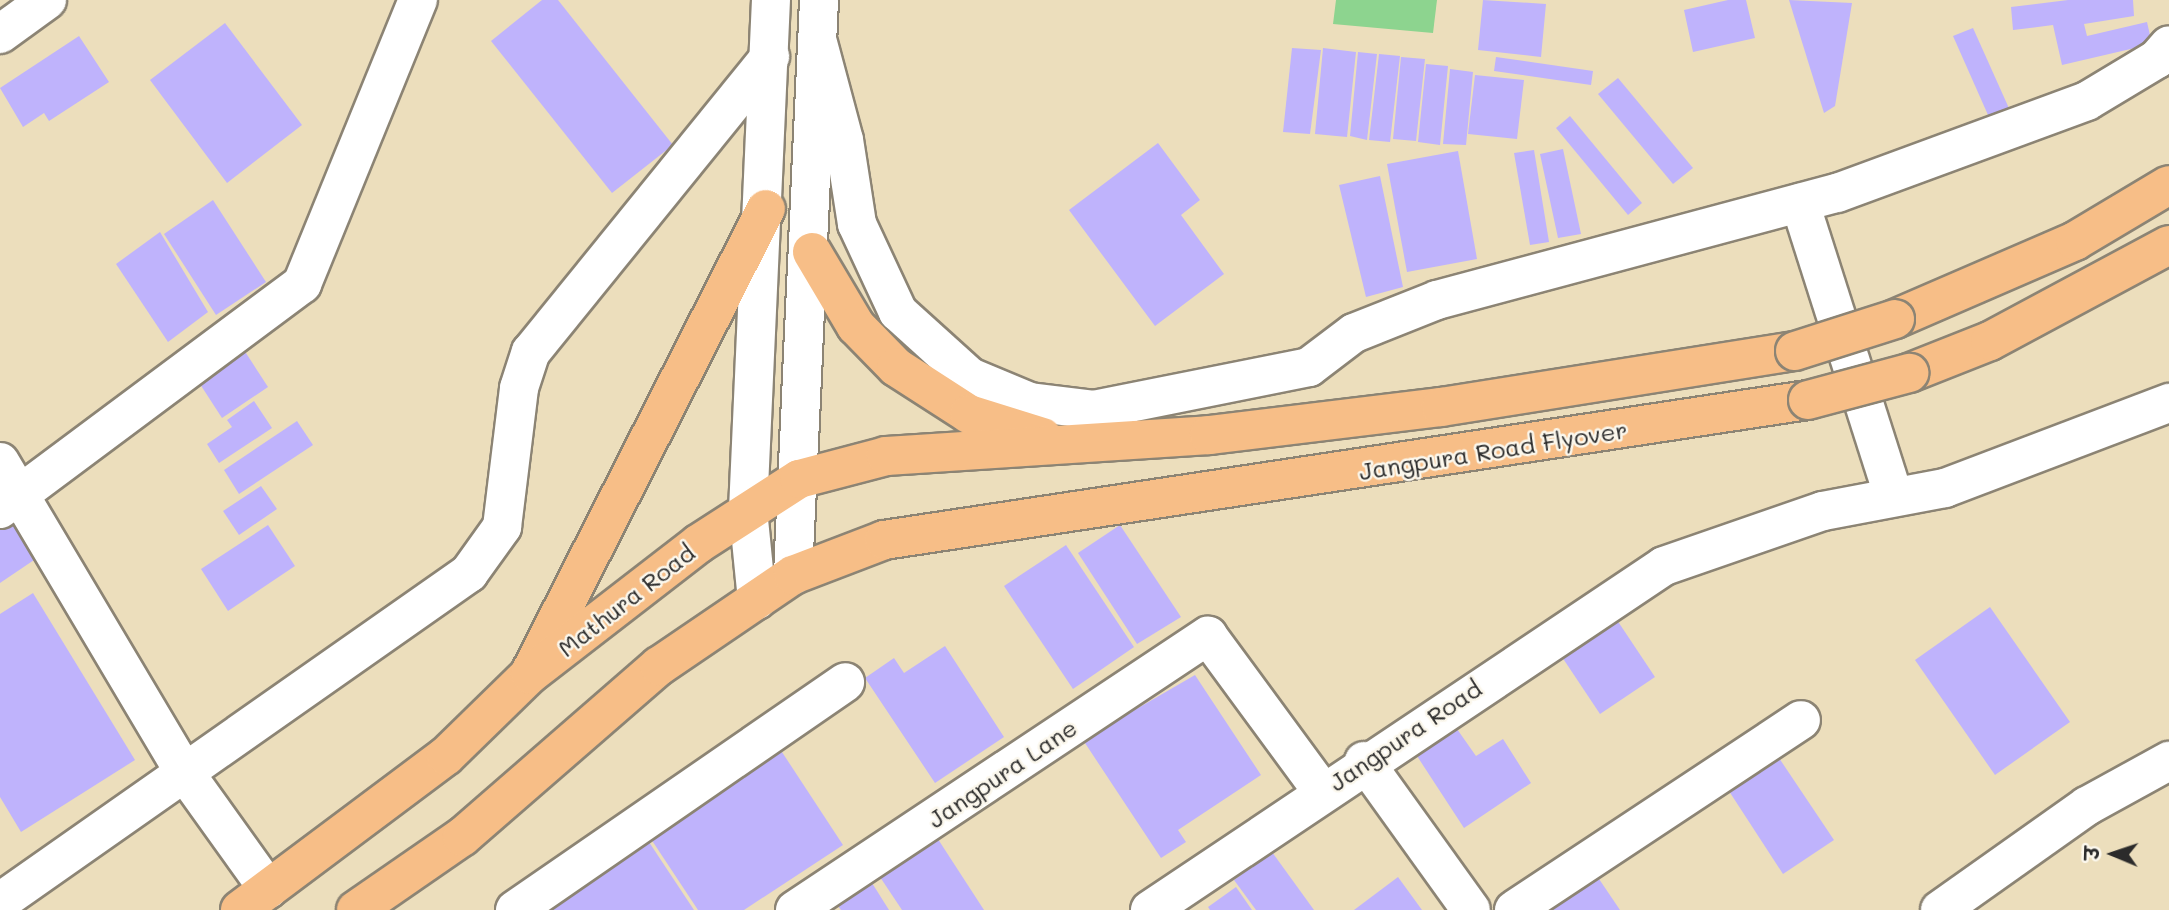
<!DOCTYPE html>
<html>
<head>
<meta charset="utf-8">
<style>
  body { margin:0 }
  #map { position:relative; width:2169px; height:910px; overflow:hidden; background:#ecdebc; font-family:Mali,"Playpen Sans Deva",sans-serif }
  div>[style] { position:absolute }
  .green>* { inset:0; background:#8dd48f }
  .building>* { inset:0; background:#bfb3fc }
  .roads { filter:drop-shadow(2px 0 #8c8474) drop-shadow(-2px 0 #8c8474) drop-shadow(0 2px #8c8474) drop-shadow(0 -2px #8c8474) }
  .minor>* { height:38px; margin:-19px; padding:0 19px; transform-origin:19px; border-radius:19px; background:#fff }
  .tertiary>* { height:38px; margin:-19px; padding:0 19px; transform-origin:19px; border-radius:19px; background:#fff }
  .primary>* { height:38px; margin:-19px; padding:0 19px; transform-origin:19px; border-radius:19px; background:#f7be87 }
  .bridges { filter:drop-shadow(2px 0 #8c8474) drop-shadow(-2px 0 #8c8474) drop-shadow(0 2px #8c8474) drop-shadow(0 -2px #8c8474) }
  .primary-bridge>* { height:38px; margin:-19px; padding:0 19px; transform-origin:19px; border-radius:19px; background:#f7be87 }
  span { translate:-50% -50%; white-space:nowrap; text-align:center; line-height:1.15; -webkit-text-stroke:5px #fbf7ec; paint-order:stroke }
  .street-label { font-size:24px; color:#2b2b2b }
  .north { position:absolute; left:2078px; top:819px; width:70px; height:70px; -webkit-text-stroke:5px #fbf7ec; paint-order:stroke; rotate:272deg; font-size:19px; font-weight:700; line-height:28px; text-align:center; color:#2b2b2b }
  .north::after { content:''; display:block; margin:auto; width:24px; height:32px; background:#2b2b2b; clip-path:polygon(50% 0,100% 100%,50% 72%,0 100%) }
</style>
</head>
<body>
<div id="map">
  <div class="green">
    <i style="clip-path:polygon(1336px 0,1437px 0,1433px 33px,1333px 24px)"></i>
  </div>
  <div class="building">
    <i style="clip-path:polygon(542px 0,558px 0,673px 145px,612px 193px,491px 41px)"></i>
    <i style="clip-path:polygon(1483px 0,1546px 4px,1541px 57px,1478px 50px)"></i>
    <i style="clip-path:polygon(1728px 0,1746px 0,1755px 38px,1693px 52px,1684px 10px)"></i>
    <i style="clip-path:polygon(1789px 0,1852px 3px,1835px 106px,1824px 113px)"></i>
    <i style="clip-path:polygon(2068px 0,2133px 0,2134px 16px,2084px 24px,2087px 36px,2147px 22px,2152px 44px,2062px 65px,2053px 25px,2013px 30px,2011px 7px)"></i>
    <i style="clip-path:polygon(225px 23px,302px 125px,227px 183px,150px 80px)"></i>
    <i style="clip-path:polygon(1973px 28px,2012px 115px,1992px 124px,1953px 36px)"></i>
    <i style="clip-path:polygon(79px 36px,109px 82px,49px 121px,44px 113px,23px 127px,0 88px)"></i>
    <i style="clip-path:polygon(1292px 48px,1321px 50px,1310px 134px,1283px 132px)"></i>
    <i style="clip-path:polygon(1323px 48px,1356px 52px,1347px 137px,1315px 134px)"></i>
    <i style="clip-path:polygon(1358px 52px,1377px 54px,1367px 140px,1350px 136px)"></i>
    <i style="clip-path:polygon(1379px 54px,1400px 56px,1390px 142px,1369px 140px)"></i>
    <i style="clip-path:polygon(1401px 57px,1425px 59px,1416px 141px,1393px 139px)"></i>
    <i style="clip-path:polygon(1496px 57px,1593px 71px,1591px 85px,1494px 71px)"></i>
    <i style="clip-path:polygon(1426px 64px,1448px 66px,1440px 145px,1418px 142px)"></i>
    <i style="clip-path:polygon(1450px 69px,1473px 72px,1466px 145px,1443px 144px)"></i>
    <i style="clip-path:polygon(1475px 75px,1524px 80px,1517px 139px,1468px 134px)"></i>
    <i style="clip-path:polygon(1618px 78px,1693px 168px,1673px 184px,1598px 94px)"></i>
    <i style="clip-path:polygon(1570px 116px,1642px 203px,1628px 215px,1556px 128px)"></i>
    <i style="clip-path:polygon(1158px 143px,1200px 200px,1181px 215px,1224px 274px,1155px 326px,1069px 210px)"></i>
    <i style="clip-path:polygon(1563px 149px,1581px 234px,1558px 238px,1540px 154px)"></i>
    <i style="clip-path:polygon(1534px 150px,1549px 242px,1530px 245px,1514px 153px)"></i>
    <i style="clip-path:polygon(1458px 151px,1477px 259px,1407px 272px,1387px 164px)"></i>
    <i style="clip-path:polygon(1380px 176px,1403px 287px,1366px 297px,1339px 185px)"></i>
    <i style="clip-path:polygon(213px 200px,266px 282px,216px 315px,164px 234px)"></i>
    <i style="clip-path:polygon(160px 232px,208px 312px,168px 342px,116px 264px)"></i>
    <i style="clip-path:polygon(244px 350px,268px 387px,222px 418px,198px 381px)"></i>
    <i style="clip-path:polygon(254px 401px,272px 428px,219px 463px,207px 444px,232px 427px,227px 420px)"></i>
    <i style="clip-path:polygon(297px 421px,313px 445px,239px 494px,224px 470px)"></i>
    <i style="clip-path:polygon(261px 486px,277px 509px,239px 535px,223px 511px)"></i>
    <i style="clip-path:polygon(7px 512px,37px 558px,0 583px,0 517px)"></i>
    <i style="clip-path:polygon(268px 525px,295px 566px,228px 611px,201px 569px)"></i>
    <i style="clip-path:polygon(1120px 525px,1181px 617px,1137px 644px,1078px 553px)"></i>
    <i style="clip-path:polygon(1066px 545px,1134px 647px,1073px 689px,1004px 586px)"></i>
    <i style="clip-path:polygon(33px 593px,135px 760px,21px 832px,0 797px,0 614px)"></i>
    <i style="clip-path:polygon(1990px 607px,2070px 722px,1995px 775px,1915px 660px)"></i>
    <i style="clip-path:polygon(1615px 617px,1655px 677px,1600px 714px,1560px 654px)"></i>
    <i style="clip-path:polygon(945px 646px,1004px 737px,935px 783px,865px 678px,894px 658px,904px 673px)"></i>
    <i style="clip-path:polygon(1195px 675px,1261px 775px,1178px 830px,1186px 842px,1161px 858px,1083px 740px)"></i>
    <i style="clip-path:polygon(1457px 729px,1476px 756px,1503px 739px,1531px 783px,1464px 828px,1417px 756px)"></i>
    <i style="clip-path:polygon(778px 746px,843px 845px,744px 910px,698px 910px,647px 833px)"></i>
    <i style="clip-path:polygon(1777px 755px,1834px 840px,1783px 874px,1727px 788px)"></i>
    <i style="clip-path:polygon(934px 833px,984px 910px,902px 910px,876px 871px)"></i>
    <i style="clip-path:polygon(645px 836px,694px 910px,534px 910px)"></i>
    <i style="clip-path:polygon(1272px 852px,1314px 910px,1256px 910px,1234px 880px)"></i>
    <i style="clip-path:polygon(1597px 876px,1620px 910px,1546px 910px)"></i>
    <i style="clip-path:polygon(1398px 877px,1422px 910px,1354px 910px)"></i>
    <i style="clip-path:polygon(872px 883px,889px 910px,841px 910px,838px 906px)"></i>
    <i style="clip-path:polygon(1236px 887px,1252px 910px,1210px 910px,1208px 907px)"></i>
  </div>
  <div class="roads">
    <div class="minor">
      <i style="left:0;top:34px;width:58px;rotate:-35.9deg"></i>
      <i style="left:818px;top:43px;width:100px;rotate:75deg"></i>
      <i style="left:844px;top:140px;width:85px;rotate:81.2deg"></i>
      <i style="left:857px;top:224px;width:97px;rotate:65deg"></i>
      <i style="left:898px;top:312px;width:97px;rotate:42.1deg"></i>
      <i style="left:970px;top:377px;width:65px;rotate:22.6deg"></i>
      <i style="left:1030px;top:402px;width:64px;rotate:7.1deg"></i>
      <i style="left:1094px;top:410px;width:219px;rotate:-11.3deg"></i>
      <i style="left:1309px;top:367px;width:56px;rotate:-37.1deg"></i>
      <i style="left:1354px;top:333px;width:89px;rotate:-21.7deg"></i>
      <i style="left:1437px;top:300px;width:414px;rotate:-15deg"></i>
      <i style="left:1837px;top:193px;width:266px;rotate:-20.2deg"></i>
      <i style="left:2087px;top:101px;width:82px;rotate:-31deg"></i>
      <i style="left:2157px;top:59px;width:18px;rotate:-49deg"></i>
      <i style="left:1800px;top:203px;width:306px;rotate:72.3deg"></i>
      <i style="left:0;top:462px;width:362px;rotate:59.3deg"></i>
      <i style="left:185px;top:773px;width:143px;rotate:54.4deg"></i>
      <i style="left:0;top:509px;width:377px;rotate:-36.7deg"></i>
      <i style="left:302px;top:284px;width:307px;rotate:-67.8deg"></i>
      <i style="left:1364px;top:761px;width:183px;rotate:54.3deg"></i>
      <i style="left:0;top:902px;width:573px;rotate:-35.05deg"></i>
      <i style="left:469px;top:573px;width:57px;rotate:-54.3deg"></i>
      <i style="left:502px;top:527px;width:140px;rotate:-83deg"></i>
      <i style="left:519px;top:388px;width:38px;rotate:-72deg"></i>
      <i style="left:531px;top:352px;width:380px;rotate:-51deg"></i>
      <i style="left:515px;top:910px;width:401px;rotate:-34.6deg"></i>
      <i style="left:795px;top:910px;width:496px;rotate:-33.6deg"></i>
      <i style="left:1208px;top:636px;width:192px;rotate:53.7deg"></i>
      <i style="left:1150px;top:910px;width:618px;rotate:-33.79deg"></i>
      <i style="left:1664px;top:566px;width:168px;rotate:-19.1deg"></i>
      <i style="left:1823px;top:511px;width:124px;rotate:-10.7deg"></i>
      <i style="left:1945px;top:488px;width:240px;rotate:-20.8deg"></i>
      <i style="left:1514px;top:910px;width:344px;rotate:-33.5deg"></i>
      <i style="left:1940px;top:910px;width:180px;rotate:-35.3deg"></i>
      <i style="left:2087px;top:806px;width:94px;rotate:-28.8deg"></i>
    </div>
    <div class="tertiary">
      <i style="left:793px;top:575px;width:576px;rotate:-87.41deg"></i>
      <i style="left:757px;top:600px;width:90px;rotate:-95.7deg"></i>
      <i style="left:748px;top:510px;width:511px;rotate:-87.42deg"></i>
    </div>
    <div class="primary">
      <i style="left:812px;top:252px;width:86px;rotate:59.3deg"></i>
      <i style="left:856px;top:326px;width:57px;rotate:45.7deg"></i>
      <i style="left:896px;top:367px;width:87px;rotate:32.8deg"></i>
      <i style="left:969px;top:414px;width:77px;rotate:17.3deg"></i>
      <i style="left:1895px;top:319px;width:196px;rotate:-23.4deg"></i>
      <i style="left:2075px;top:241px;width:109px;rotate:-30.8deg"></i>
      <i style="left:1909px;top:373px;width:87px;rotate:-21.6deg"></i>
      <i style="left:1990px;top:341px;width:203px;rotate:-28.2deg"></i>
      <i style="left:532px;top:669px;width:516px;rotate:-63.04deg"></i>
      <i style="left:240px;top:910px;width:257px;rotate:-36.8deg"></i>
      <i style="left:446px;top:756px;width:117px;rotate:-44.3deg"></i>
      <i style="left:530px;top:674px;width:212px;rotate:-37.7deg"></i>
      <i style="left:698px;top:544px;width:120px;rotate:-32.8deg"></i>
      <i style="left:799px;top:479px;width:90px;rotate:-14.8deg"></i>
      <i style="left:886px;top:456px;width:324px;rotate:-3.7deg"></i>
      <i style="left:1209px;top:435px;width:234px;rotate:-6.9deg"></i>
      <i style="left:1441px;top:407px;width:358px;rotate:-9deg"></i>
      <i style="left:356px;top:910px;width:129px;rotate:-34.6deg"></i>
      <i style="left:462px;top:837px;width:261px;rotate:-41deg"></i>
      <i style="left:659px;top:666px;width:162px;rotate:-34.2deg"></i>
      <i style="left:793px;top:575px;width:97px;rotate:-21deg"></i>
      <i style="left:884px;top:540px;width:935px;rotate:-8.62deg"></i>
    </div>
  </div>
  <div class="bridges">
    <div class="primary-bridge">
      <i style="left:1795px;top:351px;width:105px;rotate:-17.7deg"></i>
      <i style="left:1808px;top:400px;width:105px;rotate:-15deg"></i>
    </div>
  </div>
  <div class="street-label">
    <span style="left:1493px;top:450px;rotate:-9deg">Jangpura Road Flyover</span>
    <span style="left:626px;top:600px;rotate:-38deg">Mathura Road</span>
    <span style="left:1405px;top:735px;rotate:-34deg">Jangpura Road</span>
    <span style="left:1002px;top:773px;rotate:-34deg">Jangpura Lane</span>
  </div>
  <div class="north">उ</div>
</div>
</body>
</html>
